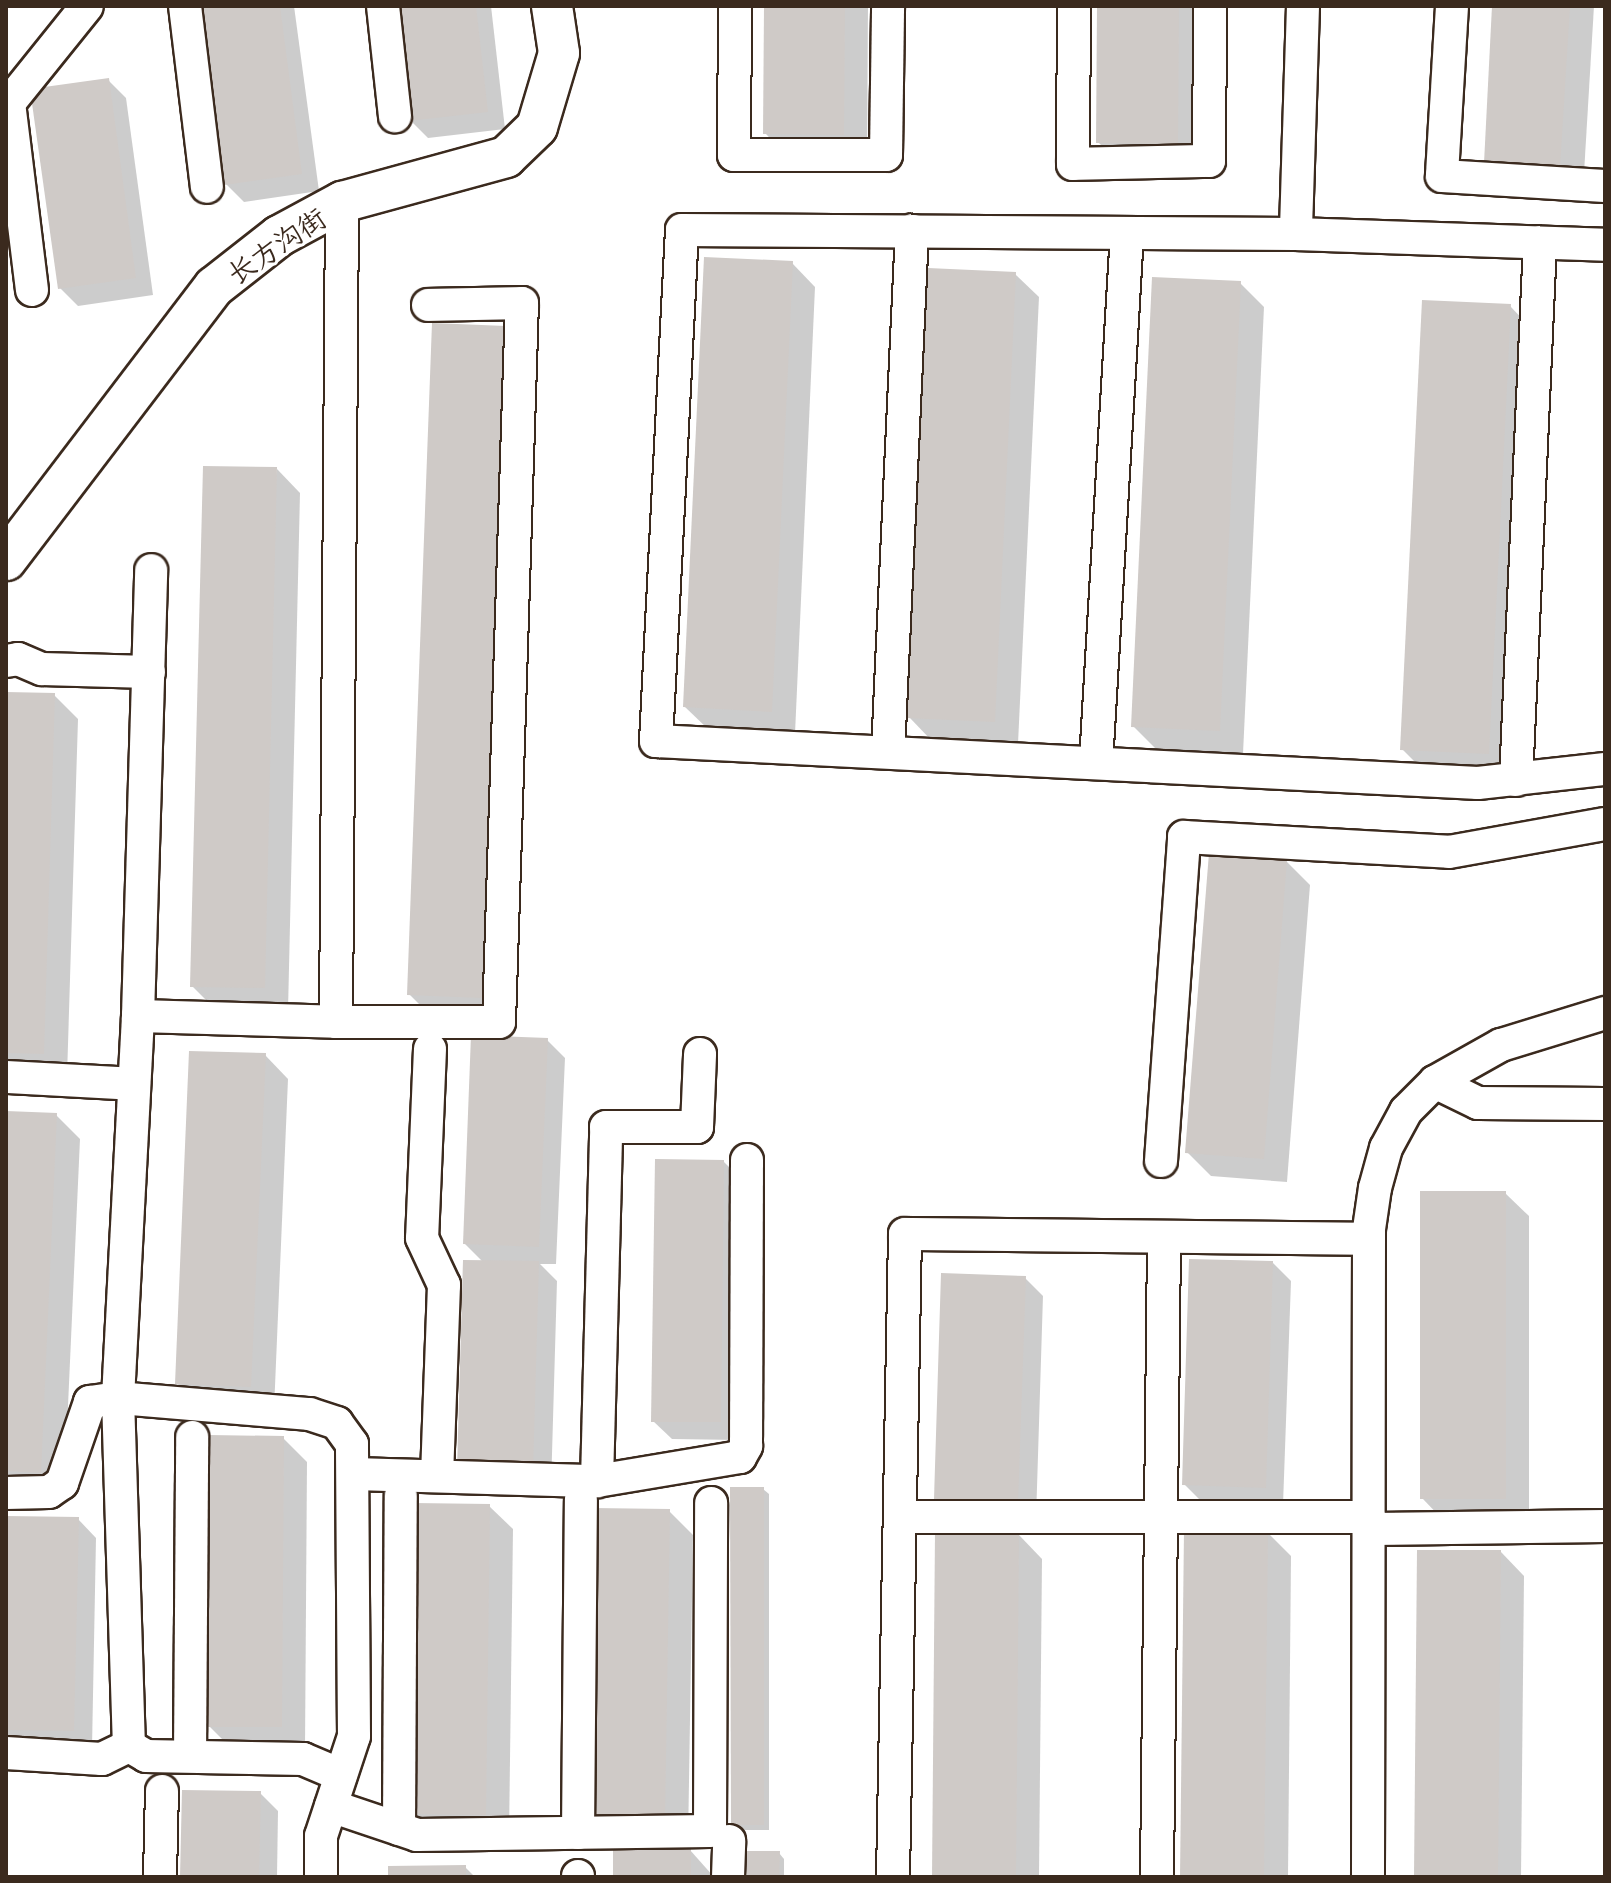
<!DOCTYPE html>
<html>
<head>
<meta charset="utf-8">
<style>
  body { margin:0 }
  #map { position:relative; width:1611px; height:1883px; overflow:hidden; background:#fff; font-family:"Playpen Sans","LXGW WenKai TC",sans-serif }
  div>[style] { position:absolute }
  .shadow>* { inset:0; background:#0003 }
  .building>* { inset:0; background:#cfcac7 }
  .roads { filter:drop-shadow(2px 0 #3b2a1e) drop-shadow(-2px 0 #3b2a1e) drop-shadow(0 2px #3b2a1e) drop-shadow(0 -2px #3b2a1e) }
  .minor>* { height:32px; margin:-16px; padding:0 16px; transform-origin:16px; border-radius:16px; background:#fff }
  .tertiary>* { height:40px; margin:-20px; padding:0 20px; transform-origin:20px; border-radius:20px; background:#fff }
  span { translate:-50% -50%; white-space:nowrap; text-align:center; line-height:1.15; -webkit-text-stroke:6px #fff; paint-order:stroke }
  .street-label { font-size:28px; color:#3b2a1e }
  .frame { position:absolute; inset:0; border:8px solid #3b2a1e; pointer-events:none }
</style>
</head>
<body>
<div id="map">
  <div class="shadow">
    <i style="clip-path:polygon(202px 6px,294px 6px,319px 191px,244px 202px,226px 184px)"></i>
    <i style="clip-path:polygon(397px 6px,491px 6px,505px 129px,428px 138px,410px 120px)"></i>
    <i style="clip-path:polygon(766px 6px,868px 6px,867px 158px,788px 157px,765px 133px)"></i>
    <i style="clip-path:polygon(1099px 6px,1202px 6px,1200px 166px,1122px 166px,1098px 142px)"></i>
    <i style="clip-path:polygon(1494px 6px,1594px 6px,1583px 190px,1509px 186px)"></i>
    <i style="clip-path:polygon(108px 80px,126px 98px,153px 295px,78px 306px,60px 288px)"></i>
    <i style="clip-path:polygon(792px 263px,815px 287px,795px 734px,709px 730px,685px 707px)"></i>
    <i style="clip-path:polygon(1015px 274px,1039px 297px,1018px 744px,932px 741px,909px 717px)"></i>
    <i style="clip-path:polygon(1240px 283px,1264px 307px,1243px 754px,1157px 750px,1133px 726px)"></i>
    <i style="clip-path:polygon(1510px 306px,1533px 330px,1512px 777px,1426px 773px,1402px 749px)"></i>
    <i style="clip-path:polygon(505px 328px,505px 1021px,433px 1018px,409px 994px)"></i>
    <i style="clip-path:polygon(277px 469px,300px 493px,288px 1011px,216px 1010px,192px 986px)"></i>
    <i style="clip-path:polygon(6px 694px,54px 695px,78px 719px,67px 1077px,6px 1075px)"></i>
    <i style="clip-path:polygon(1286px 861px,1310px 885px,1287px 1182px,1211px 1176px,1187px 1152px)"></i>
    <i style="clip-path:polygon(547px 1040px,565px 1058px,556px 1264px,540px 1264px,557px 1281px,551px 1489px,478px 1486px,483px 1262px,465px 1244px)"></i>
    <i style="clip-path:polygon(265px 1055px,288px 1079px,274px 1410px,200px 1407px,177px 1383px)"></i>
    <i style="clip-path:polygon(6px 1113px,56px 1115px,80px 1139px,64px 1495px,6px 1493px)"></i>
    <i style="clip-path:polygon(724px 1162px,742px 1180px,738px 1440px,672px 1439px,653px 1421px)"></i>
    <i style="clip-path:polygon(1505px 1193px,1529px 1216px,1529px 1522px,1445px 1522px,1422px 1498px)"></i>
    <i style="clip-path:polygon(1273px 1263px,1291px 1281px,1283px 1505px,1202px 1502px,1184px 1484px)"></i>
    <i style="clip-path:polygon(1025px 1278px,1043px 1296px,1036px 1519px,954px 1516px,936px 1498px)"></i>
    <i style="clip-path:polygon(283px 1438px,307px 1462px,305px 1750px,233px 1750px,209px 1726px)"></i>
    <i style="clip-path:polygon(763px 1489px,769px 1494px,769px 1830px,738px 1830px,733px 1824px)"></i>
    <i style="clip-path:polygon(489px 1506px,513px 1529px,509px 1837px,435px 1837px,411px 1813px)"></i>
    <i style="clip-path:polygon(669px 1511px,693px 1535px,688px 1843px,614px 1842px)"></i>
    <i style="clip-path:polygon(6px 1518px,78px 1519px,96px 1538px,92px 1748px,6px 1738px)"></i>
    <i style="clip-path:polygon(1267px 1532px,1291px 1556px,1288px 1877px,1182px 1877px)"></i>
    <i style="clip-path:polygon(1019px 1535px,1042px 1559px,1039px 1877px,934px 1877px)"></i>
    <i style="clip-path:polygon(1501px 1552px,1524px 1576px,1521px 1877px,1416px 1877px)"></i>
    <i style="clip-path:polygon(260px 1793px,278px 1811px,277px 1877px,182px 1877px)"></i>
    <i style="clip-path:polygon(690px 1850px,714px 1877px,615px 1877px)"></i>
    <i style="clip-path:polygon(779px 1853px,784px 1859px,784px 1877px,746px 1877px)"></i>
    <i style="clip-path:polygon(465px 1867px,475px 1877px,390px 1877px)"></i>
  </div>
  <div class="building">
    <i style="clip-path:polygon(199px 6px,280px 6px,302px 174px,224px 185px)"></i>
    <i style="clip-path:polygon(395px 6px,476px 6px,488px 112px,408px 121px)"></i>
    <i style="clip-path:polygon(764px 6px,845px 6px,844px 135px,763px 134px)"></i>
    <i style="clip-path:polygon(1097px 6px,1179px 6px,1178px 144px,1096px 143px)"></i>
    <i style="clip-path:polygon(1492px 6px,1570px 6px,1560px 167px,1484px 163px)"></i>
    <i style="clip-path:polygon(109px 78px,136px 278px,58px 289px,30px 89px)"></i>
    <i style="clip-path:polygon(704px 257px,793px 261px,772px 712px,683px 707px)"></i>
    <i style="clip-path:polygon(928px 268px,1016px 272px,995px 722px,907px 718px)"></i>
    <i style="clip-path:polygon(1152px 277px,1241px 281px,1220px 731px,1131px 727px)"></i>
    <i style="clip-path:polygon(1422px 300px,1511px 304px,1489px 754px,1400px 750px)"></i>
    <i style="clip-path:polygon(432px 323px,506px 326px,482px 998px,407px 995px)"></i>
    <i style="clip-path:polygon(203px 466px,277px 467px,265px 988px,190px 987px)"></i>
    <i style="clip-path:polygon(6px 692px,55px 693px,44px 1054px,6px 1053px)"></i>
    <i style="clip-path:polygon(1209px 853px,1287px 859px,1264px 1159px,1185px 1153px)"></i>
    <i style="clip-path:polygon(471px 1035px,548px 1038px,539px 1247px,463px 1244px)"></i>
    <i style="clip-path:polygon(189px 1051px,266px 1053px,251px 1387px,175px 1384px)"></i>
    <i style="clip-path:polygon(6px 1111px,57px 1113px,41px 1473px,6px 1471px)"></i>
    <i style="clip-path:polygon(655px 1159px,724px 1160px,721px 1422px,651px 1422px)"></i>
    <i style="clip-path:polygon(1420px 1191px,1506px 1191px,1506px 1499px,1420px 1499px)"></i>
    <i style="clip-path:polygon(1189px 1259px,1273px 1261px,1266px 1488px,1182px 1485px)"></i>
    <i style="clip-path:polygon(463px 1260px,539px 1261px,533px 1471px,457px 1469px)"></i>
    <i style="clip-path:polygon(941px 1273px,1026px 1276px,1018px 1502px,934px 1499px)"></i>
    <i style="clip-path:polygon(209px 1435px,284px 1436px,282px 1727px,207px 1727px)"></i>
    <i style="clip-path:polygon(730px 1487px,764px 1487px,764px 1825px,731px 1825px)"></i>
    <i style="clip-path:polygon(413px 1503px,490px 1504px,486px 1815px,409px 1814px)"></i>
    <i style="clip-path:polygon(592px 1508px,670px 1509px,665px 1820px,588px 1819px)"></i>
    <i style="clip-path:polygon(6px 1516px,79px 1517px,74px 1731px,6px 1730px)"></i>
    <i style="clip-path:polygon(1184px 1530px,1268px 1530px,1264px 1877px,1180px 1877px)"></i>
    <i style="clip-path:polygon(935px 1532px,1019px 1533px,1016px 1877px,932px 1877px)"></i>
    <i style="clip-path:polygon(1417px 1550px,1501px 1550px,1498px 1877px,1414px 1877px)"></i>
    <i style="clip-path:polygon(182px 1790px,261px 1791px,259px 1877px,180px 1877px)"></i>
    <i style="clip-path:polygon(691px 1848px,691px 1877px,613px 1877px,613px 1849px)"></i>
    <i style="clip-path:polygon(745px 1851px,780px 1851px,779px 1877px,744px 1877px)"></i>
    <i style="clip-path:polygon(466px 1865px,466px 1877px,388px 1877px,388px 1866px)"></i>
  </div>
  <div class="roads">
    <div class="minor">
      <i style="left:185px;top:6px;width:182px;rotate:83.1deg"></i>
      <i style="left:383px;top:6px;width:111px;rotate:83.8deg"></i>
      <i style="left:735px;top:6px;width:149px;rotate:90.4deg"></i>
      <i style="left:734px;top:155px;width:152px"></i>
      <i style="left:886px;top:155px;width:149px;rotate:-89.2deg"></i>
      <i style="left:1074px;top:6px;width:158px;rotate:90.4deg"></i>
      <i style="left:1073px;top:164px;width:136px;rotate:-1.3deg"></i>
      <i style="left:1209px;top:161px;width:155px;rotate:-89.6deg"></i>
      <i style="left:1303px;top:6px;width:228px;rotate:91.8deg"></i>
      <i style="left:1296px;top:234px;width:309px;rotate:2deg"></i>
      <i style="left:1452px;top:6px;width:170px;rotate:93.4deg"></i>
      <i style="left:1442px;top:176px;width:163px;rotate:3.5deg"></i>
      <i style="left:1296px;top:234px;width:614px;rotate:-179.63deg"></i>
      <i style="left:682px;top:230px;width:512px;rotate:92.91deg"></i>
      <i style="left:656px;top:741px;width:823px;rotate:2.92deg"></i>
      <i style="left:1478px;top:783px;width:128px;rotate:-6.3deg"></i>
      <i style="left:32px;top:290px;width:188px;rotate:-97deg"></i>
      <i style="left:9px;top:103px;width:124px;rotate:-51.2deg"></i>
      <i style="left:6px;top:661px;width:12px;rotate:-9deg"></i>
      <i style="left:18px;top:659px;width:26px;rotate:23deg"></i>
      <i style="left:42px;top:669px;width:107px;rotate:1.6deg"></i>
      <i style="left:888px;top:752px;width:522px;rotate:-87.36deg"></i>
      <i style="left:1096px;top:763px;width:531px;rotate:-86.65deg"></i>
      <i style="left:1516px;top:780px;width:538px;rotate:-87.44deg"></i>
      <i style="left:138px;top:1016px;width:446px;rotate:-88.3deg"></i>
      <i style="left:336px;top:1022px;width:163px"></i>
      <i style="left:499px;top:1022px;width:719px;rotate:-88.17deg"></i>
      <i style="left:522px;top:303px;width:94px;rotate:178.8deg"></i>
      <i style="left:430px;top:1049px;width:189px;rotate:92.4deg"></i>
      <i style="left:422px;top:1238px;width:52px;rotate:64.9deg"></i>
      <i style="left:444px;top:1285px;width:191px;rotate:92.1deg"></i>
      <i style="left:6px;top:1077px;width:128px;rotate:3.1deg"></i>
      <i style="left:1435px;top:1082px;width:48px;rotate:26deg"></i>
      <i style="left:1478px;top:1103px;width:127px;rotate:0.5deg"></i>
      <i style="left:1161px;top:1161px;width:325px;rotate:-85.9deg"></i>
      <i style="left:1184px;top:837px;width:265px;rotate:3.2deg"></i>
      <i style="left:1449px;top:852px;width:158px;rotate:-10.2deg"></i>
      <i style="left:354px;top:1474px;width:243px;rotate:1.7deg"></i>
      <i style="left:597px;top:1481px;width:354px;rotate:-88.5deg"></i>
      <i style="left:606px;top:1127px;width:91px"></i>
      <i style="left:697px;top:1127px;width:73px;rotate:-87.6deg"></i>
      <i style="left:597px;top:1481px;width:145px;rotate:-9.5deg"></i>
      <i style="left:740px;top:1457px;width:13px;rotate:-61deg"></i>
      <i style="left:746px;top:1446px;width:286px;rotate:-89.8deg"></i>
      <i style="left:6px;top:1493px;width:43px;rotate:-1.3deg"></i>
      <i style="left:49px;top:1492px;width:16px;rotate:-35deg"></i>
      <i style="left:62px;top:1483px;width:86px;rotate:-70.9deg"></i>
      <i style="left:90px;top:1402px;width:28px;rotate:-8deg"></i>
      <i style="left:118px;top:1398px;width:348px;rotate:88.2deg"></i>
      <i style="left:129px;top:1746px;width:20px;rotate:30deg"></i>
      <i style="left:146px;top:1756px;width:157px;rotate:1.1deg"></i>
      <i style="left:303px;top:1759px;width:41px;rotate:22.8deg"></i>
      <i style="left:900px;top:1517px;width:469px"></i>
      <i style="left:1369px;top:1529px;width:236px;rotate:-0.7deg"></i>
      <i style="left:6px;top:1753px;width:96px;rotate:3.6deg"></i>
      <i style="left:102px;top:1759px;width:30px;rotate:-26deg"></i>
      <i style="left:190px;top:1756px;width:319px;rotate:-89.6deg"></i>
      <i style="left:331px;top:1806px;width:91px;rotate:18.6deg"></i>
      <i style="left:417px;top:1835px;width:293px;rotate:-0.8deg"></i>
      <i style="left:710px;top:1831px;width:328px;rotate:-89.8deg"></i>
      <i style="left:399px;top:1829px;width:333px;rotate:-89.7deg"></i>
      <i style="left:578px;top:1833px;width:333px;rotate:-89.5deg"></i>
      <i style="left:160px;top:1877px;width:86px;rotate:-88.7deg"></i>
      <i style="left:321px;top:1877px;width:41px;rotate:-90deg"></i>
      <i style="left:321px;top:1836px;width:105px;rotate:-71.7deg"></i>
      <i style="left:354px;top:1736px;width:292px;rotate:-90.4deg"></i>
      <i style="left:352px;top:1444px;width:26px;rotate:-126deg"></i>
      <i style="left:337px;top:1423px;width:29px;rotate:-162deg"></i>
      <i style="left:309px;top:1414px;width:192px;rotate:-175.2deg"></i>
      <i style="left:118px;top:1398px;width:383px;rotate:-87deg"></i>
      <i style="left:138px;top:1016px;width:198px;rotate:1.7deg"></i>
      <i style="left:336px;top:1022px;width:820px;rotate:-89.58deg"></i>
      <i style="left:578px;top:1877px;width:1px;rotate:-90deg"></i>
      <i style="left:728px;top:1877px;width:36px;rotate:-88deg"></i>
      <i style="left:893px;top:1877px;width:643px;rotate:-88.93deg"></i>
      <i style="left:905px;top:1234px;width:464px;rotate:0.6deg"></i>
      <i style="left:1157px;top:1877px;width:640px;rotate:-89.37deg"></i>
      <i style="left:1368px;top:1877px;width:648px;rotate:-89.91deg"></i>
      <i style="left:1369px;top:1229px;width:41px;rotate:-81.7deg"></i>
      <i style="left:1375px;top:1188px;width:41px;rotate:-74.6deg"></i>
      <i style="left:1386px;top:1148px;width:42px;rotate:-61.6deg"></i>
      <i style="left:1406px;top:1111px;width:41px;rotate:-45deg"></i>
      <i style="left:1435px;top:1082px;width:76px;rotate:-29.3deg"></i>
      <i style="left:1501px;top:1045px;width:109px;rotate:-17.1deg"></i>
    </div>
    <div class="tertiary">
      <i style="left:6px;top:560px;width:343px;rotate:-52.7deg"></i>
      <i style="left:214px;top:287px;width:83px;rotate:-38.1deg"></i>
      <i style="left:279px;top:236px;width:72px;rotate:-28.4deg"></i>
      <i style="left:342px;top:202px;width:170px;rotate:-15.3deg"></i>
      <i style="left:506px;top:157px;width:43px;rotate:-44.1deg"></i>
      <i style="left:537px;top:127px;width:77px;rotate:-73.4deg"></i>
      <i style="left:559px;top:53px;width:48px;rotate:-98.5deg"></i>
    </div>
  </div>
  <div class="street-label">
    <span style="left:276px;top:245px;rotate:-34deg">长方沟街</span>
  </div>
  <div class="frame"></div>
</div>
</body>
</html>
